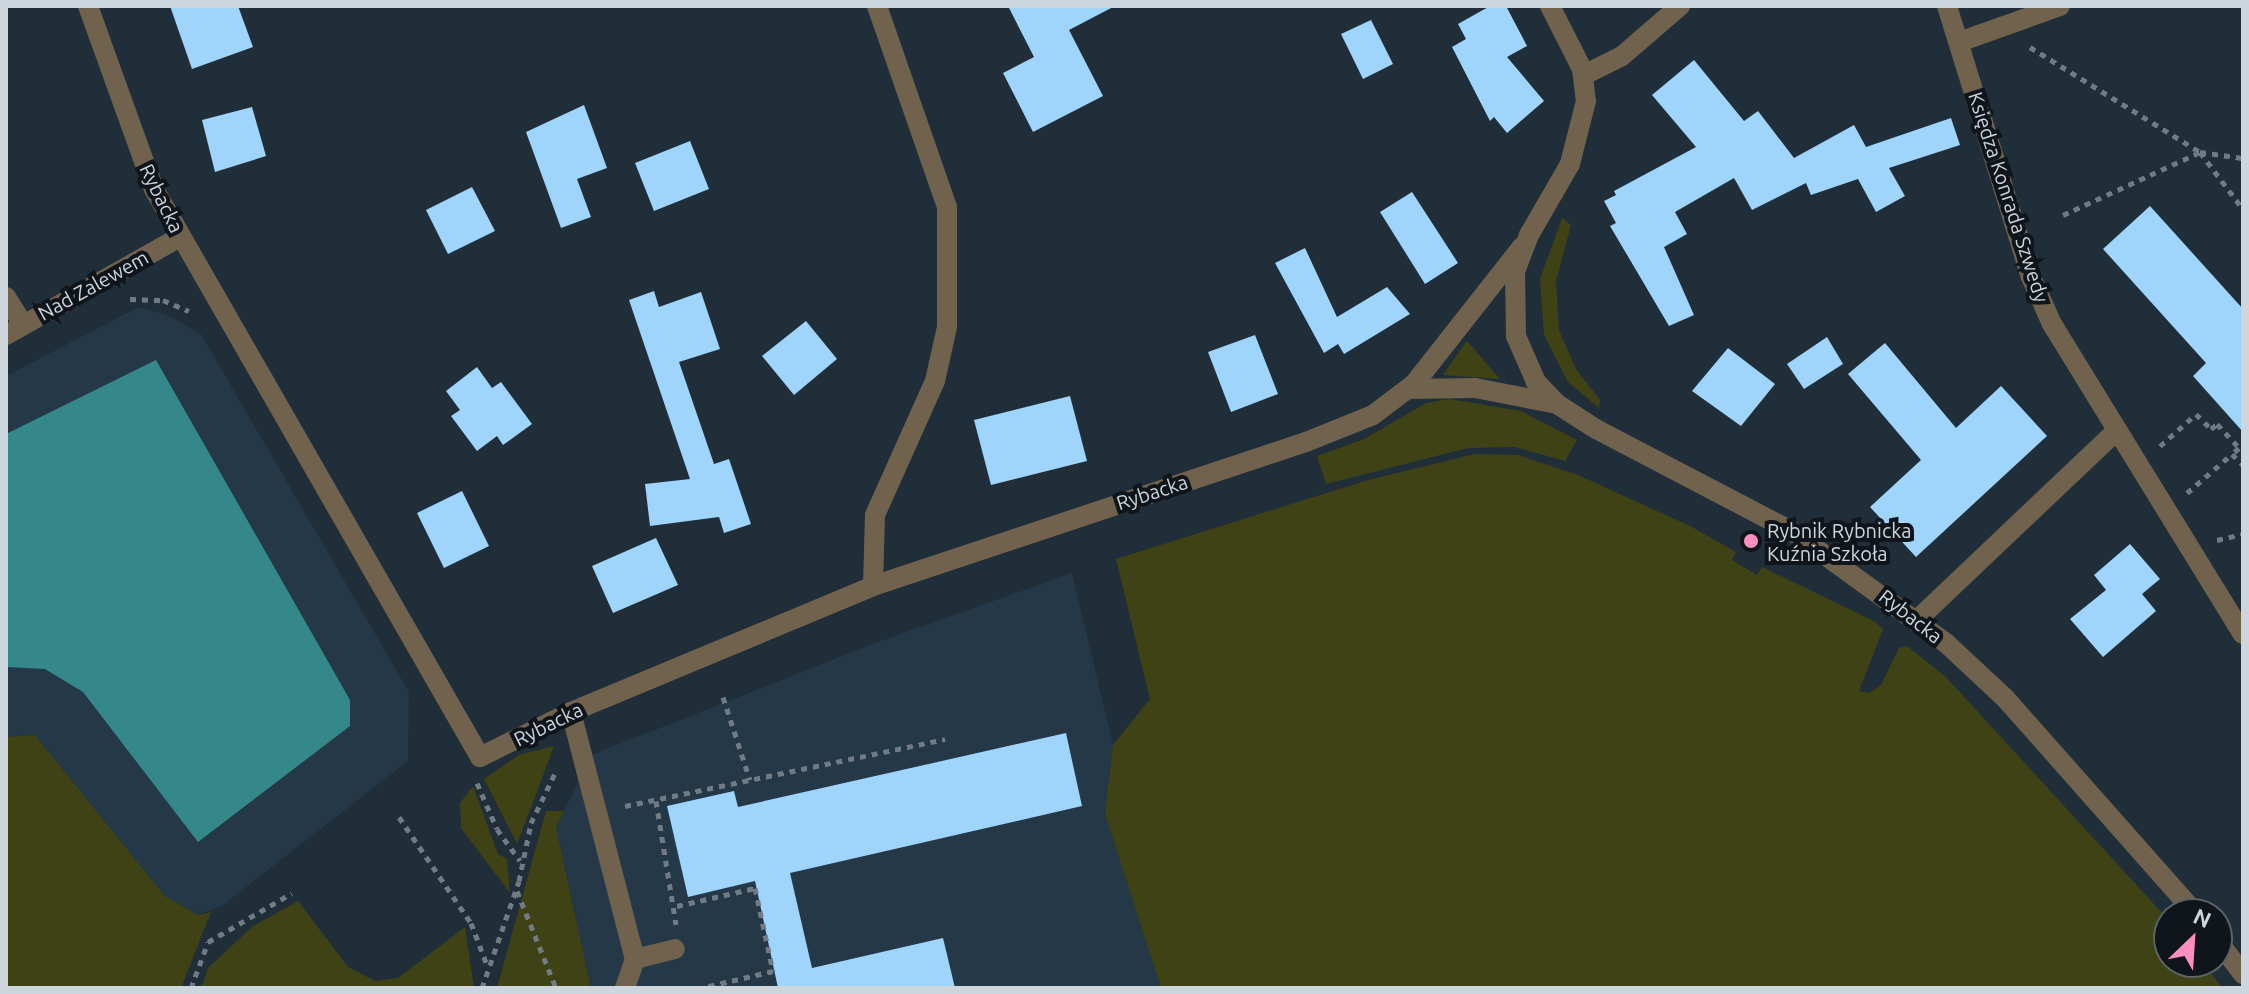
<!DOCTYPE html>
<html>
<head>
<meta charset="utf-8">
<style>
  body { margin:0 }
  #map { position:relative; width:2249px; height:994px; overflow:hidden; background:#202e39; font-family:Ubuntu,sans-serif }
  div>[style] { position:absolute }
  .built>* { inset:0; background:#243847 }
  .green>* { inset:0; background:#3f4214 }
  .water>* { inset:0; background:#34888a }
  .building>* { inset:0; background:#9fd4fd }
  .path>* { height:5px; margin-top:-2.5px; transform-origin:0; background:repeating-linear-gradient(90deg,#707b85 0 6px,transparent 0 12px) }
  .minor>* { height:20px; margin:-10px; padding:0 10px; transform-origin:10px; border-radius:10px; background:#70624d }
  .dots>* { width:22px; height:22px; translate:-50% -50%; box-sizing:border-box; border:4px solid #0f151a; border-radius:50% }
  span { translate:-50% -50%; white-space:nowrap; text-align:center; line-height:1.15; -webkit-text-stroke:8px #0f151a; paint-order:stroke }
  .street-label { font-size:20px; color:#cdd6dd }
  .poi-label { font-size:20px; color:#cdd6dd }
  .left { translate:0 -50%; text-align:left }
  .frame { position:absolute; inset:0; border:8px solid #cdd6dd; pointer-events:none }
  .north { position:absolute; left:2153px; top:898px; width:80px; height:80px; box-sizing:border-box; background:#0f151a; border:2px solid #5b6268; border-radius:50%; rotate:25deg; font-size:22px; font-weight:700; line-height:32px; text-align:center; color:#cdd6dd }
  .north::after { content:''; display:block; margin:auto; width:28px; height:36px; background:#fe8ebd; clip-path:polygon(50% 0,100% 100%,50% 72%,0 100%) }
</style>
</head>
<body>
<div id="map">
  <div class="built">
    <i style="clip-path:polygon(139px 307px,167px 315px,201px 334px,409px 692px,408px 761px,223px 905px,198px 915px,165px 896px,35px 735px,6px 737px,6px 376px)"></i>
    <i style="clip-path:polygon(1072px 573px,1113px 745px,1105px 814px,1161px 988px,591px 988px,556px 828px,591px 755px,878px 642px)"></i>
  </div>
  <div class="green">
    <i style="clip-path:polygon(1562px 218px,1571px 225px,1556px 281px,1559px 330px,1576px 369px,1600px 400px,1599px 408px,1568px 382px,1544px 335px,1540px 279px)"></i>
    <i style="clip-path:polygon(1466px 342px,1468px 342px,1500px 379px,1443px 375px)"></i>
    <i style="clip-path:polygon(1450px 399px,1521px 411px,1577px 440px,1565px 461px,1515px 447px,1468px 448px,1326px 484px,1317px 456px,1364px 439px,1426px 403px)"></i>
    <i style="clip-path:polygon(1475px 454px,1518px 455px,1578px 475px,1692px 527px,1736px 552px,1732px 560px,1757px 575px,1762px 567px,1874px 621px,1883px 629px,1859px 691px,1869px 693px,1881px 685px,1899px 648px,1907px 646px,1946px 677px,2164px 915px,2169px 962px,2188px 967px,2203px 962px,2222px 988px,1161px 988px,1105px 814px,1113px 745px,1150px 699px,1116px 559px,1368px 480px)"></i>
    <i style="clip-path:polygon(35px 735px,165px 896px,198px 915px,211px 912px,181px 988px,6px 988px,6px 737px)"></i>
    <i style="clip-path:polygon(554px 746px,534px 800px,517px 844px,484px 779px,519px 755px)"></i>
    <i style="clip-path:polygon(473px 786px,498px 854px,507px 859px,510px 893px,461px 828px,460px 803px)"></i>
    <i style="clip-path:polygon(546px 811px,564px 811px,556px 828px,591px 988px,497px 988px)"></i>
    <i style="clip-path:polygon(298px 901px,348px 967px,375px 981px,398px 978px,465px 927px,474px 988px,201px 988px,208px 968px,253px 926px)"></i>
  </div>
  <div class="water">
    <i style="clip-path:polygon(156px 360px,350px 700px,350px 726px,198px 842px,83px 692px,45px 669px,6px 667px,6px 434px)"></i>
  </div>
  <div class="building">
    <i style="clip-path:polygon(170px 6px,238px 6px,253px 47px,192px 69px)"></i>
    <i style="clip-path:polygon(1008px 6px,1115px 6px,1069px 30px,1103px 96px,1033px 132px,1003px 73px,1034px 57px)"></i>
    <i style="clip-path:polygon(1490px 6px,1506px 6px,1527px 46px,1507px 57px,1544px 101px,1507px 133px,1494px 117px,1490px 121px,1452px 47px,1466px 39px,1458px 24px)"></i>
    <i style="clip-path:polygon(1371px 20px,1393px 64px,1363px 79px,1341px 34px)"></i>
    <i style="clip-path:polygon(1694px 60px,1744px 121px,1758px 111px,1794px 158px,1854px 125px,1866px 147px,1951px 118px,1960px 145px,1889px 168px,1905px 196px,1876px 212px,1858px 179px,1811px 195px,1806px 183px,1752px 210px,1734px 178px,1675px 212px,1687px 234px,1664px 247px,1694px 315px,1669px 326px,1610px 226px,1616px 223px,1604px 201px,1616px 195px,1614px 191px,1696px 147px,1652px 95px)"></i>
    <i style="clip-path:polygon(584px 105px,607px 168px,577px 179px,591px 217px,561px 228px,526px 132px)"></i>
    <i style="clip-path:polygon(252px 107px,266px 156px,215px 172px,202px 120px)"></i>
    <i style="clip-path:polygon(690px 141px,709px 189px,654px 211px,635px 163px)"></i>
    <i style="clip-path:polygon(472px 187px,495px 231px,448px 254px,426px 210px)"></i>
    <i style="clip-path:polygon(1412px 192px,1458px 263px,1425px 284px,1380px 212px)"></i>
    <i style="clip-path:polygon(2150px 206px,2243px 309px,2243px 432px,2193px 376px,2206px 363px,2103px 249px)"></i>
    <i style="clip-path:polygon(1305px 248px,1337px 317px,1387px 287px,1410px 314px,1344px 354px,1338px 344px,1324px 353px,1275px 263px)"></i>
    <i style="clip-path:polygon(654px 291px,659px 307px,701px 292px,720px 349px,679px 362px,714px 464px,729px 459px,751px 524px,724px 533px,719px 517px,650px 526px,645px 484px,690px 479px,629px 300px)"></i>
    <i style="clip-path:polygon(806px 321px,837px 359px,794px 395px,762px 356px)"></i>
    <i style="clip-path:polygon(1255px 335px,1278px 394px,1231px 412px,1208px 352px)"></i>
    <i style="clip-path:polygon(1827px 337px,1843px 364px,1804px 389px,1787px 364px)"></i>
    <i style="clip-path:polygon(1885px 343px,1956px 428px,2001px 386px,2047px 436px,1916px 557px,1870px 507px,1921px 460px,1848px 374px)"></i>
    <i style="clip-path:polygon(1728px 348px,1775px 384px,1741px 426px,1692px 391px)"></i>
    <i style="clip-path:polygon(477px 367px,492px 388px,501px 382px,532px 424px,503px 445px,497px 436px,477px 451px,451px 416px,460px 410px,446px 391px)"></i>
    <i style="clip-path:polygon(1070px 396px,1087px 461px,991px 485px,974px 420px)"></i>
    <i style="clip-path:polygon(462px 491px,489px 546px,444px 568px,417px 513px)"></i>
    <i style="clip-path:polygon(656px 538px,678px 585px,613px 613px,592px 566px)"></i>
    <i style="clip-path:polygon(2130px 544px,2160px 579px,2142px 594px,2156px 611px,2103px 657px,2070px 619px,2106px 590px,2094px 575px)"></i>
    <i style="clip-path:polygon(1066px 733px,1082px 806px,790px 873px,812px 968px,943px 938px,955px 988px,778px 988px,755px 881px,688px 897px,667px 806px,734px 791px,738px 807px)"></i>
  </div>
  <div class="path">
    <i style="left:2030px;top:47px;width:200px;rotate:31.7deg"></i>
    <i style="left:2200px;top:152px;width:71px;rotate:53deg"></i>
    <i style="left:2063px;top:215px;width:151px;rotate:-24.7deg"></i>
    <i style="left:2200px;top:152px;width:43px;rotate:7.9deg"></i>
    <i style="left:130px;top:299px;width:33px;rotate:2deg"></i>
    <i style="left:163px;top:300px;width:28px;rotate:23deg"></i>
    <i style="left:2160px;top:446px;width:48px;rotate:-41.6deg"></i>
    <i style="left:2196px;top:414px;width:21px;rotate:45deg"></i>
    <i style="left:2211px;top:429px;width:8px;rotate:-40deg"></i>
    <i style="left:2217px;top:424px;width:33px;rotate:47deg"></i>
    <i style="left:2239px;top:448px;width:9px;rotate:139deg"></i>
    <i style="left:2187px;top:493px;width:60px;rotate:-40.9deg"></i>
    <i style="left:2232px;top:454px;width:16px;rotate:45deg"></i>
    <i style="left:2217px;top:540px;width:27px;rotate:-13deg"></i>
    <i style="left:723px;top:697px;width:87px;rotate:72deg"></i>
    <i style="left:477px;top:783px;width:50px;rotate:66.5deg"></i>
    <i style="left:497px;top:829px;width:39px;rotate:54deg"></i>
    <i style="left:656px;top:801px;width:125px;rotate:80.8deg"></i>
    <i style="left:625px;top:806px;width:327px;rotate:-11.8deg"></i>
    <i style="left:399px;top:817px;width:128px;rotate:55.8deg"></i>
    <i style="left:471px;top:923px;width:45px;rotate:69.1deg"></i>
    <i style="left:517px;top:891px;width:105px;rotate:68.1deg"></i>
    <i style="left:677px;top:906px;width:80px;rotate:-13deg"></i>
    <i style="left:755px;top:888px;width:85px;rotate:77.8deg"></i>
    <i style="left:773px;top:971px;width:74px;rotate:166.7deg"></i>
    <i style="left:191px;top:988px;width:49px;rotate:-69.7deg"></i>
    <i style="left:208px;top:942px;width:97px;rotate:-30.3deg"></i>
    <i style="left:482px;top:988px;width:113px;rotate:-70.9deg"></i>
    <i style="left:519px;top:881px;width:59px;rotate:-78.3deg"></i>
    <i style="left:531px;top:823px;width:58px;rotate:-64.3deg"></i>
  </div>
  <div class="minor">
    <i style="left:88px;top:6px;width:195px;rotate:70.2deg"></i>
    <i style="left:154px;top:189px;width:655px;rotate:60.15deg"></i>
    <i style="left:480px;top:757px;width:102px;rotate:-26.3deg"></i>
    <i style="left:571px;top:712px;width:327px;rotate:-22.6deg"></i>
    <i style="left:873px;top:586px;width:456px;rotate:-18.4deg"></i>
    <i style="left:1306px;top:442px;width:72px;rotate:-21.9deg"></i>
    <i style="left:1373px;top:415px;width:51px;rotate:-37.1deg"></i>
    <i style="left:1414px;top:384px;width:174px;rotate:-51.8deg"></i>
    <i style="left:1550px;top:6px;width:71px;rotate:63.1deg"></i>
    <i style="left:1582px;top:69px;width:32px;rotate:83deg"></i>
    <i style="left:1586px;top:101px;width:65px;rotate:104.3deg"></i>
    <i style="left:1570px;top:164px;width:82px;rotate:120deg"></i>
    <i style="left:1529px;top:235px;width:40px;rotate:111deg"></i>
    <i style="left:1515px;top:272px;width:64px;rotate:89.1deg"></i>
    <i style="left:1516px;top:336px;width:50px;rotate:66.5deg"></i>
    <i style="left:1536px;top:382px;width:30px;rotate:46deg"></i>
    <i style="left:1557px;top:404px;width:46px;rotate:32.7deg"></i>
    <i style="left:1596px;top:429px;width:222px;rotate:27.6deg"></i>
    <i style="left:1793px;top:532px;width:190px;rotate:36deg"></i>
    <i style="left:1947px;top:644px;width:79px;rotate:43deg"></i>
    <i style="left:2005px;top:698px;width:288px;rotate:48.5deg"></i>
    <i style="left:1947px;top:6px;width:284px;rotate:72.8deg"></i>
    <i style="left:2031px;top:277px;width:51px;rotate:65.9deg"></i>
    <i style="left:2052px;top:324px;width:364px;rotate:58.4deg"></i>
    <i style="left:1959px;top:42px;width:107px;rotate:-19.6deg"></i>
    <i style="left:1584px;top:75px;width:42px;rotate:-26.6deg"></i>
    <i style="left:1622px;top:56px;width:77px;rotate:-40.8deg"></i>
    <i style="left:6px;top:297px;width:32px;rotate:58deg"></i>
    <i style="left:6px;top:335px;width:200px;rotate:-29.4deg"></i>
    <i style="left:1409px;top:389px;width:66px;rotate:-0.9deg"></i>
    <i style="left:1475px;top:388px;width:84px;rotate:11deg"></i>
    <i style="left:873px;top:586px;width:71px;rotate:-88.4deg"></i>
    <i style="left:875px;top:515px;width:147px;rotate:-65.9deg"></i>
    <i style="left:935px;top:381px;width:55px;rotate:-77.5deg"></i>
    <i style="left:947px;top:327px;width:120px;rotate:-90deg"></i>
    <i style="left:947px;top:207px;width:213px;rotate:-109.2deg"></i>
    <i style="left:1917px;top:620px;width:274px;rotate:-43.5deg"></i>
    <i style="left:571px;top:712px;width:255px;rotate:75.5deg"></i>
    <i style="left:635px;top:959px;width:31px;rotate:109deg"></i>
    <i style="left:2217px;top:940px;width:43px;rotate:52.6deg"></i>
    <i style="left:635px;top:959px;width:41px;rotate:-14deg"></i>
  </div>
  <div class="dots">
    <i style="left:1751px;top:541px;background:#fe8ebd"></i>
  </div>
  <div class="street-label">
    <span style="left:2009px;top:197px;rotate:72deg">Księdza Konrada Szwedy</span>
    <span style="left:162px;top:198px;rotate:64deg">Rybacka</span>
    <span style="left:93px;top:285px;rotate:-29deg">Nad Zalewem</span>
    <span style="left:1152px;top:492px;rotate:-18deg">Rybacka</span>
    <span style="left:1911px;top:616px;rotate:38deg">Rybacka</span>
    <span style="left:548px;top:724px;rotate:-26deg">Rybacka</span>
  </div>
  <div class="poi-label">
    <span class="left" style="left:1767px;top:542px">Rybnik Rybnicka<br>Kuźnia Szkoła</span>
  </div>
  <div class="frame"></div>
  <div class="north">N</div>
</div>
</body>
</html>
